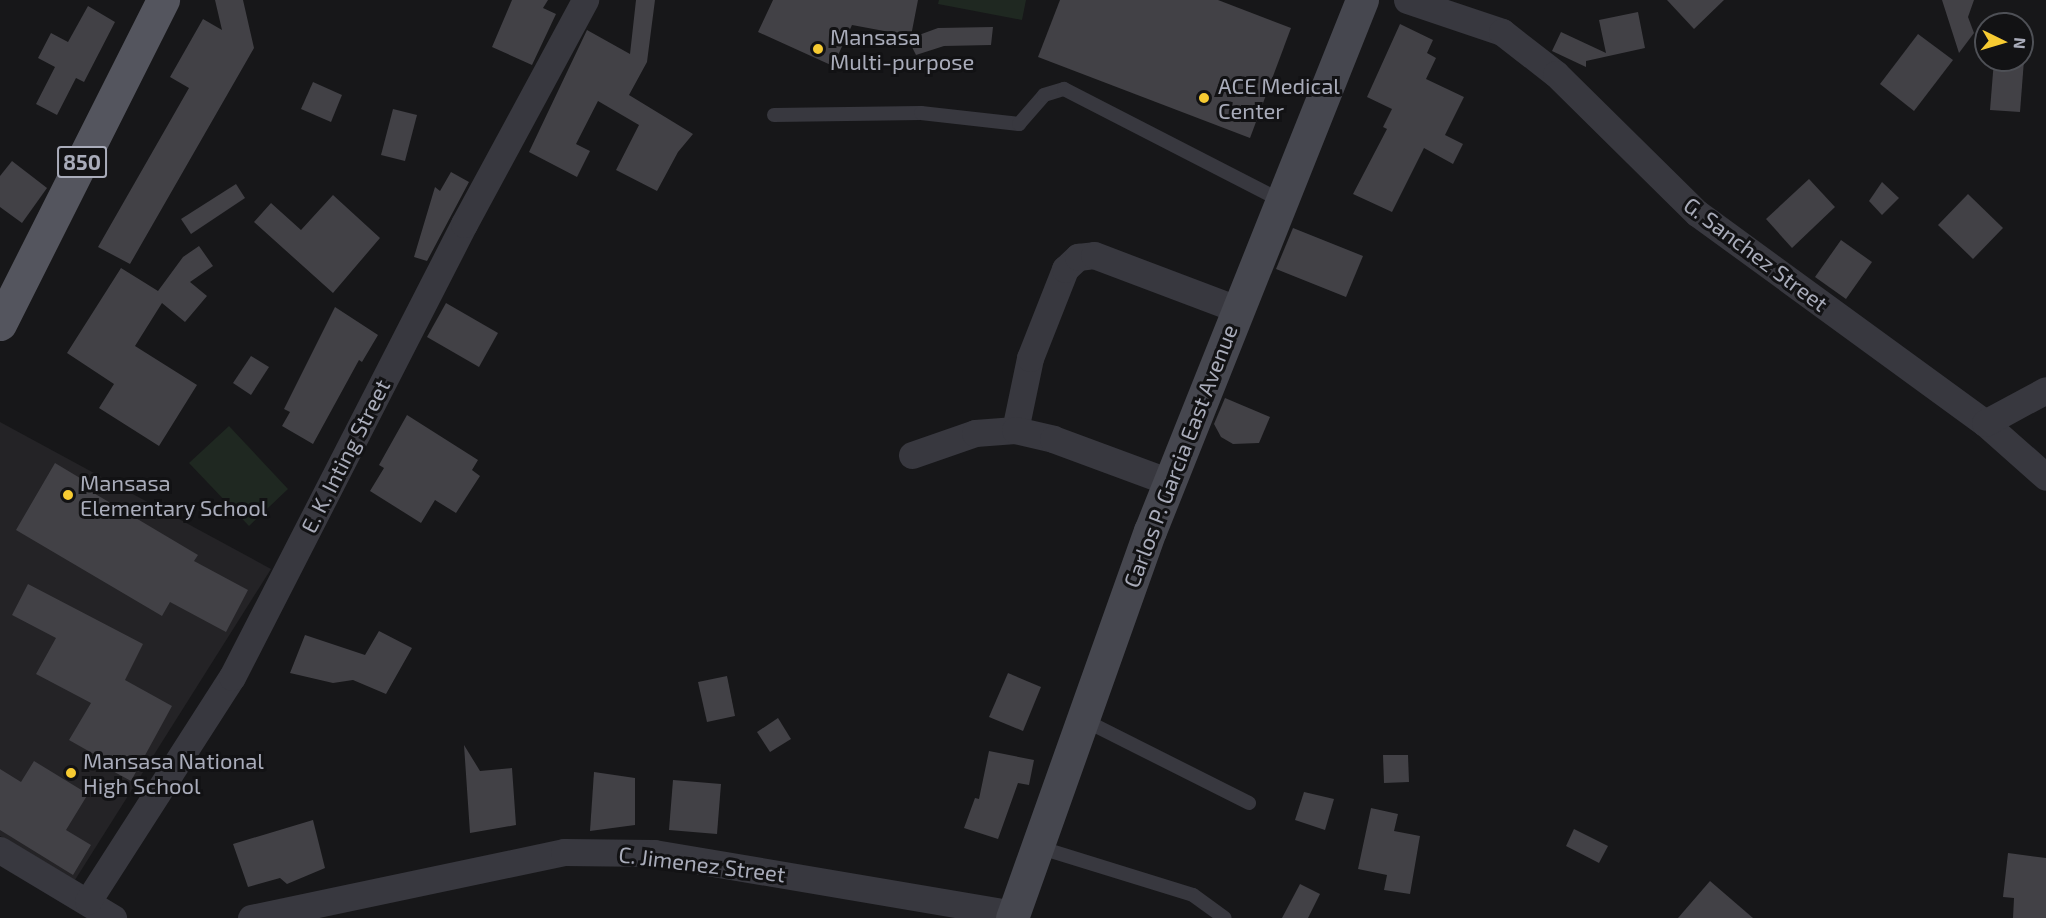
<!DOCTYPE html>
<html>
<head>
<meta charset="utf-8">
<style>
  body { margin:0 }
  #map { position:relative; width:2046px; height:918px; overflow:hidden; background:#171719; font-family:"Exo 2",sans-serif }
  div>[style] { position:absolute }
  .built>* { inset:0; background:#242326 }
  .green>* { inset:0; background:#1f2821 }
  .building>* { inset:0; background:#424146 }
  .service>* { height:14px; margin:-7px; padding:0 7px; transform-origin:7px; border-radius:7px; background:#38383f }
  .minor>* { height:27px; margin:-13.5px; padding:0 13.5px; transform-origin:13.5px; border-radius:13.5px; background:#38383f }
  .secondary>* { height:33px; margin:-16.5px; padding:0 16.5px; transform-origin:16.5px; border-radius:16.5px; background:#46474f }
  .primary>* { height:33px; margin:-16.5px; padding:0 16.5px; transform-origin:16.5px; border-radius:16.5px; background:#54555e }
  .dots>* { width:16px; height:16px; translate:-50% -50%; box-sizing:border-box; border:3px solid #121214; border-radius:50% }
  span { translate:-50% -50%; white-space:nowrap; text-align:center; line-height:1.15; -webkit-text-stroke:6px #121214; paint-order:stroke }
  .shield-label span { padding:2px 4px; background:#121214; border:2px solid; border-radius:4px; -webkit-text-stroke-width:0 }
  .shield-label { font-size:21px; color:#a9acba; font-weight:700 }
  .poi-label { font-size:22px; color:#a9acba }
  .left { translate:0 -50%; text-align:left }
  .street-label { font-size:22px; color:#a9acba }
  .north { position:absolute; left:1974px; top:12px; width:60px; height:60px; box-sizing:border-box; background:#121214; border:2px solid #4e5056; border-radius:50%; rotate:95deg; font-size:16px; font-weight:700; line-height:24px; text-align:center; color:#a9acba }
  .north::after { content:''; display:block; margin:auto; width:21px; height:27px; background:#f7cb32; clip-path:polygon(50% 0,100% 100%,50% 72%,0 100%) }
</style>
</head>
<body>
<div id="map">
  <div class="built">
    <i style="clip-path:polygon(0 422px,271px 569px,75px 880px,0 836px)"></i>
  </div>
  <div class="green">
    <i style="clip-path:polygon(939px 0,1026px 0,1022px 20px,938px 4px)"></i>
    <i style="clip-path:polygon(229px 426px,288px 489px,249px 526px,189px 463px)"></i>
  </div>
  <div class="building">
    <i style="clip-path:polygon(215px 0,243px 0,254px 48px,130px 264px,98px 247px,189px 88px,170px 77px,203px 19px,222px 30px)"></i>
    <i style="clip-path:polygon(512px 0,548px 0,543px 8px,556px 14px,532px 65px,492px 47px)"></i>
    <i style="clip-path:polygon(636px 0,655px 0,647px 62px,629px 95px,693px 134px,678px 152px,657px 191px,616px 170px,639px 125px,598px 101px,576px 144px,590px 151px,577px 177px,529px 152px,587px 30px,630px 54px)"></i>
    <i style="clip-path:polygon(773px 0,918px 0,911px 36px,852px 25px,833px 66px,758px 32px)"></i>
    <i style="clip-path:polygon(1060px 0,1218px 0,1291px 28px,1250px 138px,1038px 57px)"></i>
    <i style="clip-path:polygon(1667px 0,1724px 0,1694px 29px)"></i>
    <i style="clip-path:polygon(1942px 0,1974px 0,1968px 17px,1974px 33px,1959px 53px)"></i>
    <i style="clip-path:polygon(88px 6px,115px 22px,84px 82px,76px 78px,57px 115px,36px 104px,55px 67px,38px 58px,51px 33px,68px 42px)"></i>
    <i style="clip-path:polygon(1638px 12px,1645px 48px,1586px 61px,1586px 67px,1552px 51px,1561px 32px,1606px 53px,1599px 20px)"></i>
    <i style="clip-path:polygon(1400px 24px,1433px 40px,1427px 53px,1436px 58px,1426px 79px,1464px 97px,1445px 135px,1463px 144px,1453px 164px,1424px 148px,1392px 212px,1353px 194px,1387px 129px,1383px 127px,1392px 109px,1367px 97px)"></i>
    <i style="clip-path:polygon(993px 27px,991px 45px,944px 46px,916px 55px,908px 39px,938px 28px)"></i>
    <i style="clip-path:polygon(1918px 34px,1953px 60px,1914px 111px,1880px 84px)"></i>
    <i style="clip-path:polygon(1994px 60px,2024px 60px,2020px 112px,1990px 110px)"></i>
    <i style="clip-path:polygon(313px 82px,342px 95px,331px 122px,301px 109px)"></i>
    <i style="clip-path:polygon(393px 109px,417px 115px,405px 161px,381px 155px)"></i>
    <i style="clip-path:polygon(12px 161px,47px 188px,22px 223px,0 207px,0 176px)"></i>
    <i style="clip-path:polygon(451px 172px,469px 182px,427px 261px,414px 257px,435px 187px,440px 191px)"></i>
    <i style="clip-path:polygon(1809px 179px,1835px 207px,1792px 248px,1766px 219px)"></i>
    <i style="clip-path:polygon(1882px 182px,1899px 198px,1882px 215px,1869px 201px)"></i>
    <i style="clip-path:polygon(236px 184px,245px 198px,191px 234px,181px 219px)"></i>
    <i style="clip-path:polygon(1968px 194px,2003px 228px,1973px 259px,1938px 225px)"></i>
    <i style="clip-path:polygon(333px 195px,380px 238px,333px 293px,254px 222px,271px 203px,301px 230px)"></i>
    <i style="clip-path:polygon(1293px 228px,1363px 256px,1346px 297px,1276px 269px)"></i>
    <i style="clip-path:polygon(1841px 240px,1872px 262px,1846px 299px,1815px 277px)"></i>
    <i style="clip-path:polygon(199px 246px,213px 266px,190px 282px,207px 296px,185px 322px,162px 303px,135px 346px,197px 385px,159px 446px,99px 408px,114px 384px,67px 353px,121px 268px,158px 291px,183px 257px)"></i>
    <i style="clip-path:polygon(446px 303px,498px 333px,479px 367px,427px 337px)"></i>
    <i style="clip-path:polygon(335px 307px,378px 335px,362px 362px,359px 360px,313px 444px,282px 426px,290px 412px,284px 409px)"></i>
    <i style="clip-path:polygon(251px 356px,269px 367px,251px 395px,233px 383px)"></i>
    <i style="clip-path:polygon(1225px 398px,1270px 417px,1259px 443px,1233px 444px,1221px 437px,1214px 424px)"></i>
    <i style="clip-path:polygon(407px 415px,478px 460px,472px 470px,480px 476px,456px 513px,435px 500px,421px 523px,370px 491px,384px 468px,379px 465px)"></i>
    <i style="clip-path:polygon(55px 463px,95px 487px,92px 492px,198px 555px,194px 561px,248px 590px,226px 632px,170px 602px,162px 616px,16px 530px)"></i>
    <i style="clip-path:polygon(28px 584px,143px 644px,125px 680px,172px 706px,131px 781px,96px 762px,99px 757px,69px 740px,91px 703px,36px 674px,56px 638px,12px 615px)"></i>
    <i style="clip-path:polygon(379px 631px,412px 648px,386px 694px,353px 680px,333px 683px,290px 673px,305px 635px,365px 655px)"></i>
    <i style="clip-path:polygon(1008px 673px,1041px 687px,1023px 731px,989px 717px)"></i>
    <i style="clip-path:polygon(727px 676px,735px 716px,707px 722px,698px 682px)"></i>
    <i style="clip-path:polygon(778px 718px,791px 739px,770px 752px,757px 732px)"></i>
    <i style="clip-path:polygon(464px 745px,480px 771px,512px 768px,516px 825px,470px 833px)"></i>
    <i style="clip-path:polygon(989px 751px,1034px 760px,1029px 785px,1018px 783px,998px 839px,964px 828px,975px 798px,979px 799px)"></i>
    <i style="clip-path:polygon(1383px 755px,1408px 755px,1409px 782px,1384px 783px)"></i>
    <i style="clip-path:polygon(34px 761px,88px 794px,66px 830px,91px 845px,73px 875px,0 830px,0 769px,21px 782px)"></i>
    <i style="clip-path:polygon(594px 772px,635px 778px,635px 825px,590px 831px)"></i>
    <i style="clip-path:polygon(673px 780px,721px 784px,717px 834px,669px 830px)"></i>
    <i style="clip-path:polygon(1304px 792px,1334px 799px,1325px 830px,1295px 820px)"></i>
    <i style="clip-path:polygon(1371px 808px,1398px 814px,1394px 831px,1420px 836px,1410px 894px,1384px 890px,1387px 875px,1358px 869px)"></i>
    <i style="clip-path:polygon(313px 820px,325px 868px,287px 884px,280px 878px,248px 887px,233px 844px)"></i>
    <i style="clip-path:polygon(1574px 829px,1608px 846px,1599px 863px,1566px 846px)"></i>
    <i style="clip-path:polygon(2008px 853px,2046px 858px,2046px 918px,2013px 918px,2014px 898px,2003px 897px)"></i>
    <i style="clip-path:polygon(1710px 881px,1753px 918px,1678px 918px)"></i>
    <i style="clip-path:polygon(1300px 884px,1320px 894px,1308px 918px,1282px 918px)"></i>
  </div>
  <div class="service">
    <i style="left:774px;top:115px;width:147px;rotate:-0.8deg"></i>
    <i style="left:921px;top:113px;width:99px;rotate:6.4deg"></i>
    <i style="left:1019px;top:124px;width:38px;rotate:-49deg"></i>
    <i style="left:1044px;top:95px;width:21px;rotate:-17deg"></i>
    <i style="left:1064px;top:89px;width:243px;rotate:27.2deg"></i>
    <i style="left:1082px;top:719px;width:187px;rotate:26.7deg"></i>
    <i style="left:1038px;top:847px;width:162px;rotate:17.2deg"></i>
    <i style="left:1193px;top:895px;width:39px;rotate:36deg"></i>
  </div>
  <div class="minor">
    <i style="left:1407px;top:0;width:100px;rotate:18.6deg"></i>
    <i style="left:1502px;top:32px;width:68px;rotate:37.9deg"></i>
    <i style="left:1556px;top:74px;width:198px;rotate:44.6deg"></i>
    <i style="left:1697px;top:213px;width:356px;rotate:36.1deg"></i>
    <i style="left:1985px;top:423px;width:81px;rotate:41.5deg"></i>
    <i style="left:1985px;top:423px;width:69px;rotate:-28.4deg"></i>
    <i style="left:1015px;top:430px;width:74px;rotate:-78.2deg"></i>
    <i style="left:1030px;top:358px;width:96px;rotate:-68.5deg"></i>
    <i style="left:1065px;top:269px;width:18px;rotate:-43deg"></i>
    <i style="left:1078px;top:257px;width:16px;rotate:-7deg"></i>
    <i style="left:1094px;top:255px;width:153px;rotate:20.7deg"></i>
    <i style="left:912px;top:455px;width:67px;rotate:-19.2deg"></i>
    <i style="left:975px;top:433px;width:40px;rotate:-4.3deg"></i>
    <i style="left:1015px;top:430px;width:39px;rotate:13deg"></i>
    <i style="left:1053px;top:439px;width:124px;rotate:20.3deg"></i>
    <i style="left:0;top:850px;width:132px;rotate:31deg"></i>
    <i style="left:88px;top:901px;width:266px;rotate:-57.3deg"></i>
    <i style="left:232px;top:677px;width:509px;rotate:-62.88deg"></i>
    <i style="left:464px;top:224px;width:255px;rotate:-61.6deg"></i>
    <i style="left:251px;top:918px;width:320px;rotate:-11.9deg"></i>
    <i style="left:564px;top:852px;width:90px;rotate:0.6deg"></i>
    <i style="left:654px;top:853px;width:364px;rotate:9.6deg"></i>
  </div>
  <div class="secondary">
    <i style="left:1012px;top:918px;width:411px;rotate:-70.4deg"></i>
    <i style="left:1150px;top:531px;width:572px;rotate:-68.24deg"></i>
  </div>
  <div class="primary">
    <i style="left:0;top:324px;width:363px;rotate:-63.3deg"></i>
  </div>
  <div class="dots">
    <i style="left:818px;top:49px;background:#f7cb32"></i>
    <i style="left:1204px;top:98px;background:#f7cb32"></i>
    <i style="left:68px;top:495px;background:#f7cb32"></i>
    <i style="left:71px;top:773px;background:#f7cb32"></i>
  </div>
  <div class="shield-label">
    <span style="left:82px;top:162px">850</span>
  </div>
  <div class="poi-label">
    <span class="left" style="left:830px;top:49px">Mansasa<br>Multi-purpose</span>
    <span class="left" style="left:1218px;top:98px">ACE Medical<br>Center</span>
    <span class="left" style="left:80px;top:495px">Mansasa<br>Elementary School</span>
    <span class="left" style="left:83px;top:773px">Mansasa National<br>High School</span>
  </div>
  <div class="street-label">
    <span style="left:1756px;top:254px;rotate:37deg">G. Sanchez Street</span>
    <span style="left:345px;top:456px;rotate:-63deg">E. K. Inting Street</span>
    <span style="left:1180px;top:456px;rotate:-69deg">Carlos P. Garcia East Avenue</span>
    <span style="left:702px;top:864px;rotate:7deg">C. Jimenez Street</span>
  </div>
  <div class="north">N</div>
</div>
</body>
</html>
